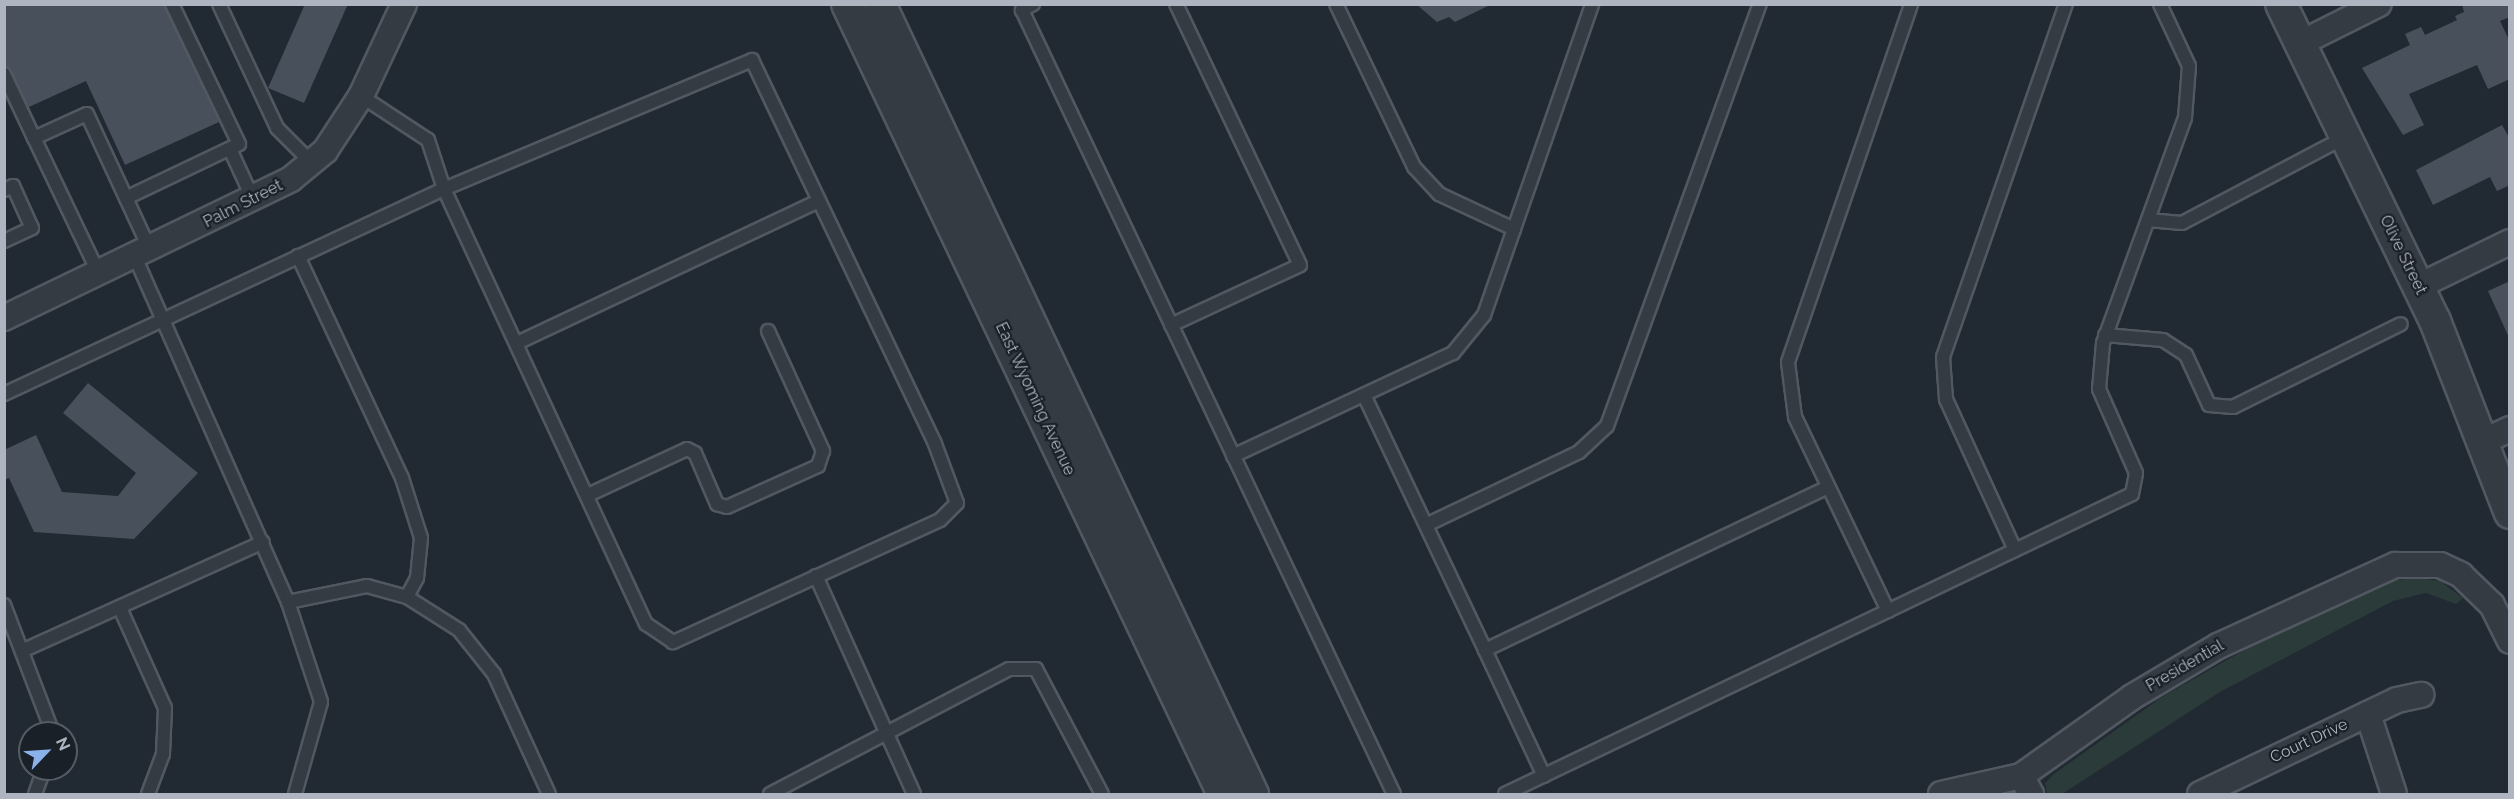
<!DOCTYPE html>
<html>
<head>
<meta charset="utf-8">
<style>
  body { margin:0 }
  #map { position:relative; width:2514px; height:799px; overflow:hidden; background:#212932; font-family:Raleway,sans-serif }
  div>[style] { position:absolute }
  .green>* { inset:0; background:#2a3b3a }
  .building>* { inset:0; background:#48505c }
  .roads { filter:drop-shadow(2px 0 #525861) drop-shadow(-2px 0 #525861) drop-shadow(0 2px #525861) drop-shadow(0 -2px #525861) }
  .service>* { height:12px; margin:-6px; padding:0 6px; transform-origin:6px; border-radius:6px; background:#343b43 }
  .minor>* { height:24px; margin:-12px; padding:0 12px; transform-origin:12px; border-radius:12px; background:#343b43 }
  .tertiary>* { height:30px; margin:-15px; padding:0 15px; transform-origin:15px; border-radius:15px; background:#343b43 }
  span { translate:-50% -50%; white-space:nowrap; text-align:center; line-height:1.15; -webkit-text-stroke:4.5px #1a2028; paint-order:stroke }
  .street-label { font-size:16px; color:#aeb5c0 }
  .frame { position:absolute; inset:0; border:6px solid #aeb5c0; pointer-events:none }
  .north { position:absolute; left:18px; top:721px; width:60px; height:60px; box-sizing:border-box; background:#1a2028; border:2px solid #555c65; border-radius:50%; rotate:65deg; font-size:16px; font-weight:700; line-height:24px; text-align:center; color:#aeb5c0 }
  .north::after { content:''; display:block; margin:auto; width:21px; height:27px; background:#8ab1ea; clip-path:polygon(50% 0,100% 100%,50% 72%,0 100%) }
</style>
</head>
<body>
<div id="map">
  <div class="green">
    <i style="clip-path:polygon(2418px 578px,2440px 581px,2463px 598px,2456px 604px,2426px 593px,2393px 601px,2220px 692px,2062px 794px,2047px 794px,2045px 783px,2054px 774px,2162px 697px,2255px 644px,2397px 580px)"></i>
  </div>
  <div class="building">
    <i style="clip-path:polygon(4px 4px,164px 4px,219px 122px,125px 165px,86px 81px,29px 107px,4px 66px)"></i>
    <i style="clip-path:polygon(305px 4px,348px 4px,304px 103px,268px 88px)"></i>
    <i style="clip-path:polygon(1416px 4px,1492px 4px,1455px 22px,1449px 17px,1437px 22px)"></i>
    <i style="clip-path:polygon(2462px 4px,2510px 4px,2510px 17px,2500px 21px,2510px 42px,2510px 79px,2488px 89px,2477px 65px,2409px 94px,2424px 125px,2403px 135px,2362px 68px,2410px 45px,2405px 34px,2421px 27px,2425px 35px,2457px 20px,2455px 16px,2464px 12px)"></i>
    <i style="clip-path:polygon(2502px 125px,2510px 139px,2510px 185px,2497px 191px,2490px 177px,2433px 205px,2416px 170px)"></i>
    <i style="clip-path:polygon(2510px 281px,2510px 340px,2488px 291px)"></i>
    <i style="clip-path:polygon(88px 383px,198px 473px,134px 539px,34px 532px,9px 478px,4px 480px,4px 450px,36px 435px,62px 492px,118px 496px,136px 473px,63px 413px)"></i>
  </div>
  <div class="roads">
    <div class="service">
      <i style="left:219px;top:4px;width:137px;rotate:64.9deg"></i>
      <i style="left:277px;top:128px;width:48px;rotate:45deg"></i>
      <i style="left:1033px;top:4px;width:13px;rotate:151deg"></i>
      <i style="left:1022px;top:10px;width:868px;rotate:64.62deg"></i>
      <i style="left:1336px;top:4px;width:181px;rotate:64.4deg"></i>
      <i style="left:1414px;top:167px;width:37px;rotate:47deg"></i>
      <i style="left:1439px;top:194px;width:83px;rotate:25deg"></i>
      <i style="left:4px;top:74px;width:71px;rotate:64.9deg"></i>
      <i style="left:230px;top:149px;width:55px;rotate:65.3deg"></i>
      <i style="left:4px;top:190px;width:10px;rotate:-24deg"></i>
      <i style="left:13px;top:186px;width:46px;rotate:65.7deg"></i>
      <i style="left:32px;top:228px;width:31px;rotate:155deg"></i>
      <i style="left:126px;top:198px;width:57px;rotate:65.2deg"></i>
      <i style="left:2148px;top:220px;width:34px;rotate:5deg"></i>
      <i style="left:2182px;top:223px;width:184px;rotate:-27.8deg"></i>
      <i style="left:298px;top:256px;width:245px;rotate:64.9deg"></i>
      <i style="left:402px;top:478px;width:63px;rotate:72.4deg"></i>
      <i style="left:421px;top:538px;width:40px;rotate:95.7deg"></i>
      <i style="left:417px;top:578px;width:21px;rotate:118deg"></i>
      <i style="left:135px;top:257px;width:377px;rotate:66.1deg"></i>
      <i style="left:288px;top:602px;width:105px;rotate:71.7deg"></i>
      <i style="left:321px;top:702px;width:96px;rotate:105.8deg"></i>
      <i style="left:99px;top:274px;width:151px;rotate:-115.5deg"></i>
      <i style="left:34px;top:138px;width:58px;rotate:-24.4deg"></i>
      <i style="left:87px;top:114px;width:93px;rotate:65.1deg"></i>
      <i style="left:126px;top:198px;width:125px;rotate:-25.5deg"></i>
      <i style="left:239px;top:144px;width:155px;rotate:-115.6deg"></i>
      <i style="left:1171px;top:325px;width:142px;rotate:-24.9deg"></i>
      <i style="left:1300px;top:265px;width:289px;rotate:-115.4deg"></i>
      <i style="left:2105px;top:335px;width:58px;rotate:4.9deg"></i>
      <i style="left:2163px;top:340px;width:27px;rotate:33deg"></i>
      <i style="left:2186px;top:355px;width:55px;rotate:65.3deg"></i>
      <i style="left:2209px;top:405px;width:24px;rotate:5deg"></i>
      <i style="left:2233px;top:407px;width:187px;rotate:-26.3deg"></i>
      <i style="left:519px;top:342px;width:331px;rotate:-25.2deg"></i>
      <i style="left:4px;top:394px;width:485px;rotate:-25deg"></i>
      <i style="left:444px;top:189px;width:334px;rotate:-22.7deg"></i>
      <i style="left:752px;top:60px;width:425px;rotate:64.5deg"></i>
      <i style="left:935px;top:444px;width:63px;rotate:69.6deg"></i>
      <i style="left:957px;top:503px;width:24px;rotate:135deg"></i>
      <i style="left:940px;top:520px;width:294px;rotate:155.4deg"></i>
      <i style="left:673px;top:642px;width:32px;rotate:-146deg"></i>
      <i style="left:646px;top:624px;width:480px;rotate:-114.9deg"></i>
      <i style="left:444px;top:189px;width:52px;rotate:-108.1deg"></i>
      <i style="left:428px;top:140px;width:80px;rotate:-146.7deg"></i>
      <i style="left:1364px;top:395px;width:282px;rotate:64.6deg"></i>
      <i style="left:1485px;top:650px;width:380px;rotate:-25.4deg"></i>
      <i style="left:1233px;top:456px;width:243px;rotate:-25.1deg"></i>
      <i style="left:1453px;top:353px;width:49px;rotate:-50.8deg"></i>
      <i style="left:1484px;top:315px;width:329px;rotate:-70.8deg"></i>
      <i style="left:588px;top:495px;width:109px;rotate:-24.9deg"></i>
      <i style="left:687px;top:449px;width:9px;rotate:27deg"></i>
      <i style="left:695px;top:453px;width:56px;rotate:66.7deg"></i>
      <i style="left:717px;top:504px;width:10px;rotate:17deg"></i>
      <i style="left:727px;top:507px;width:100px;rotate:-24.3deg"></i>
      <i style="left:818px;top:466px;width:16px;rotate:-72deg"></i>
      <i style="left:823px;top:451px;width:132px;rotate:-114.6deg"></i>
      <i style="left:1426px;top:525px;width:170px;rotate:-25.5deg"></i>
      <i style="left:1579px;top:452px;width:38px;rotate:-43deg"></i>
      <i style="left:1607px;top:426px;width:449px;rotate:-70.1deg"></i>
      <i style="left:2015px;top:550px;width:166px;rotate:-114.6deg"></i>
      <i style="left:1946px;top:399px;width:42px;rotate:-94.1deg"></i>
      <i style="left:1943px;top:357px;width:374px;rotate:-70.8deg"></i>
      <i style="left:816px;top:576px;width:239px;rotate:65.8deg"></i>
      <i style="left:288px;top:602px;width:81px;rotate:-11.4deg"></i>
      <i style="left:367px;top:586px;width:41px;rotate:15.4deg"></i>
      <i style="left:407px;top:597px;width:62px;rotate:32.4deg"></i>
      <i style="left:459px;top:630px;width:56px;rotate:51.5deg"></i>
      <i style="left:494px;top:674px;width:132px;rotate:65.4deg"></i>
      <i style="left:4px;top:605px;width:137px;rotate:69.1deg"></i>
      <i style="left:120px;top:608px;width:110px;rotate:65.8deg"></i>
      <i style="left:165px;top:708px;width:46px;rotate:92.5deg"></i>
      <i style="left:163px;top:754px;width:43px;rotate:110.6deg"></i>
      <i style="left:1888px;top:611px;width:215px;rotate:-115.6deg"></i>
      <i style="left:1795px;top:417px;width:55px;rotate:-97.3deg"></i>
      <i style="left:1788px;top:362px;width:379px;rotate:-71deg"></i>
      <i style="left:24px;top:650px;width:262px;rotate:-24.3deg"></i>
      <i style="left:1485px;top:650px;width:139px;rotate:64.9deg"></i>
      <i style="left:35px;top:794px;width:27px;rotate:-70deg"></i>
      <i style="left:770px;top:794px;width:270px;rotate:-27.6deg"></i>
      <i style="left:1009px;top:669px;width:27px"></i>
      <i style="left:1036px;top:669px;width:141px;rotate:62.2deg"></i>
      <i style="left:1505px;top:794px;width:695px;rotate:-25.57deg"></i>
      <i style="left:2132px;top:494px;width:21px;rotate:-79deg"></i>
      <i style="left:2136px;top:473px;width:92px;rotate:-113.8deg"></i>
      <i style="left:2099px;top:389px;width:46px;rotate:-85deg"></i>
      <i style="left:2103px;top:343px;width:239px;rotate:-70deg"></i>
      <i style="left:2185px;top:118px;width:52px;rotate:-85.6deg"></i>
      <i style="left:2189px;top:66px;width:68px;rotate:-115.1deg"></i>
    </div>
    <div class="minor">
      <i style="left:2299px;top:44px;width:89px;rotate:-26.6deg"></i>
      <i style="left:2419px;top:286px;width:101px;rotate:-25.8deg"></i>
      <i style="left:4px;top:318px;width:319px;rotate:-25.8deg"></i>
      <i style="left:291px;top:179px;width:44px;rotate:-39.5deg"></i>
      <i style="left:325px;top:151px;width:66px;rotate:-56.8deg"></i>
      <i style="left:361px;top:96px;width:102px;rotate:-64.9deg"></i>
      <i style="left:2480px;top:443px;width:33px;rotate:-25deg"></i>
      <i style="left:2368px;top:714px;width:84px;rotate:72deg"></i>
      <i style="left:2021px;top:776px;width:21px;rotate:61deg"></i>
      <i style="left:1941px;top:794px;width:82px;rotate:-12.7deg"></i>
      <i style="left:2021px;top:776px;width:136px;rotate:-35.4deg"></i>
      <i style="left:2132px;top:697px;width:100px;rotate:-30.7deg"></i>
      <i style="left:2218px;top:646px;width:195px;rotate:-24.6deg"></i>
      <i style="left:2395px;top:565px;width:45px"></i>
      <i style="left:2440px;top:565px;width:23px;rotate:25deg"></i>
      <i style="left:2461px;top:575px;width:43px;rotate:44.1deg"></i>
      <i style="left:2492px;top:605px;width:40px;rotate:63.4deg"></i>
      <i style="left:2200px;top:794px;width:218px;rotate:-25.5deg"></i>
      <i style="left:2397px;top:700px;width:25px;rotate:-12deg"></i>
    </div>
    <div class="tertiary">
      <i style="left:847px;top:4px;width:875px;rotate:64.55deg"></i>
      <i style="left:880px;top:4px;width:874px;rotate:64.73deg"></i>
      <i style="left:2281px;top:4px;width:352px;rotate:64.1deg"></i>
      <i style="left:2435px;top:321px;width:206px;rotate:68.7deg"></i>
    </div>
  </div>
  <div class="street-label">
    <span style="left:243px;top:204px;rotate:-27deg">Palm Street</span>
    <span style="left:2403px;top:255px;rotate:64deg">Olive Street</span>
    <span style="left:1035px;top:399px;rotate:65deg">East Wyoming Avenue</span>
    <span style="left:2185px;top:666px;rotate:-30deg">Presidential</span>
    <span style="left:2309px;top:741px;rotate:-25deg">Court Drive</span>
  </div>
  <div class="frame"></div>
  <div class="north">N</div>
</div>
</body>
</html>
